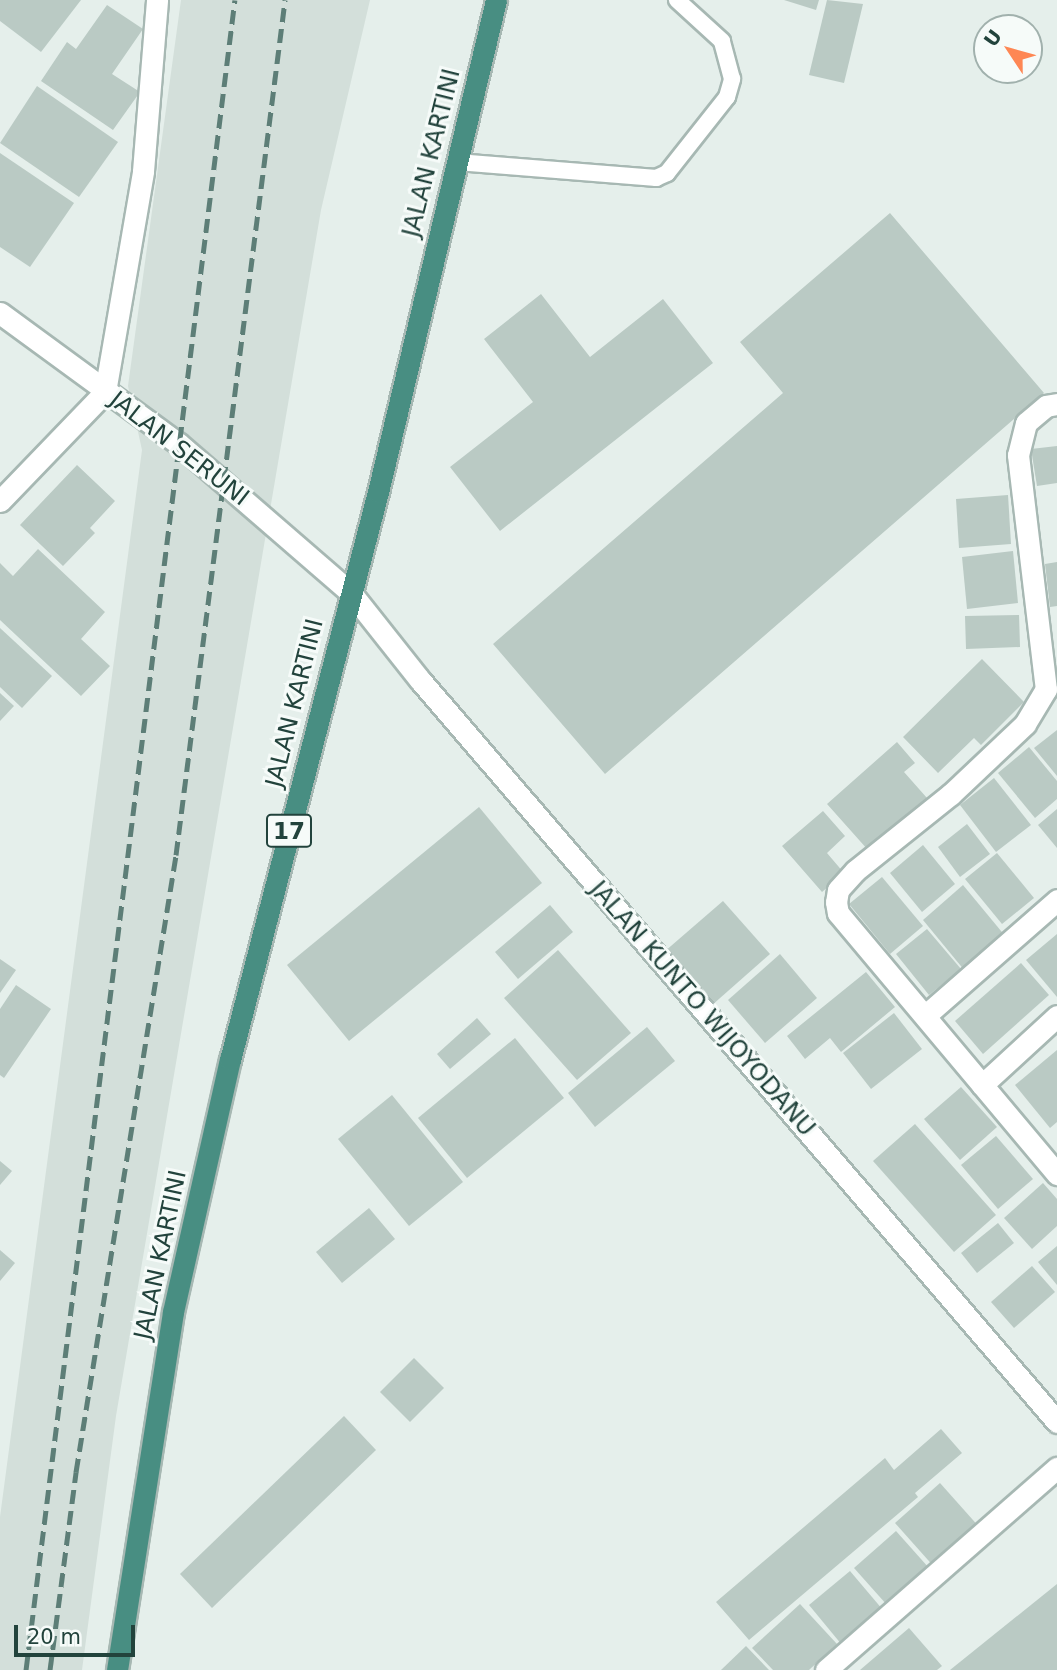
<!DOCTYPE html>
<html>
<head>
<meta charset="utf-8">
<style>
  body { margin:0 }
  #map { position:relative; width:1057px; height:1670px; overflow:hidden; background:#e5efeb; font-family:"DejaVu Sans",sans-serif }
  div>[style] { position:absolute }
  .built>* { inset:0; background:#d3dfda }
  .building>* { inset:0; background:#bacac4 }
  .roads { filter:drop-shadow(2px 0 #a7b8b3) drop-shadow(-2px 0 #a7b8b3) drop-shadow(0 2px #a7b8b3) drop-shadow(0 -2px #a7b8b3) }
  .service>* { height:16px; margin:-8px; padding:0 8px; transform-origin:8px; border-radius:8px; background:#fff }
  .minor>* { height:21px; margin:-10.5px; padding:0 10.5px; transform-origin:10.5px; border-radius:10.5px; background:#fff }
  .tertiary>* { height:21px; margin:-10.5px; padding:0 10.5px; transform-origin:10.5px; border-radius:10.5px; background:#fff }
  .trunk>* { height:21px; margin:-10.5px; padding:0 10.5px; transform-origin:10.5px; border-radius:10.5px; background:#488e82 }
  .rail>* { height:5px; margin-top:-2.5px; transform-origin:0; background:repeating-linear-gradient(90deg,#5d7e77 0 14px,transparent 0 21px) }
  span { translate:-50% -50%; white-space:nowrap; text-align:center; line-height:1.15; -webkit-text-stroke:6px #f6fbf9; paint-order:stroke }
  .shield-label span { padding:2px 5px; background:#f6fbf9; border:2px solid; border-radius:5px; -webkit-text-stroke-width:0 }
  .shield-label { font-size:23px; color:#22433c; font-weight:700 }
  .street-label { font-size:24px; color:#22433c }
  .north { position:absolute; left:973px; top:14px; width:70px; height:70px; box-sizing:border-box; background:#f6fbf9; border:2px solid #a1b1ad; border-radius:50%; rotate:306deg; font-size:19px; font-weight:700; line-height:28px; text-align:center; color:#22433c }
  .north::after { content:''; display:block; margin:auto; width:24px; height:32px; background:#fe8754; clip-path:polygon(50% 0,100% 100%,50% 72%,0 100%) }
  .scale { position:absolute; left:14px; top:1625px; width:121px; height:32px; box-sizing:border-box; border:4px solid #22433c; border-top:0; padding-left:9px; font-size:21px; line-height:24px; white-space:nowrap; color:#22433c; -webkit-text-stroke:5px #f6fbf9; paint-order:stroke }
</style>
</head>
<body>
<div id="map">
  <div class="built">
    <i style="clip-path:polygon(181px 0,370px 0,321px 210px,116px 1416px,82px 1670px,0 1670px,0 1517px,142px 450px,128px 386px)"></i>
  </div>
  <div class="building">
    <i style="clip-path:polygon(0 0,81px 0,41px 52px,0 21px)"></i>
    <i style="clip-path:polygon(784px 0,819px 0,816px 10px)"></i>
    <i style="clip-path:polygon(827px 0,863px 4px,844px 83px,809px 75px)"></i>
    <i style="clip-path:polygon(107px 5px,143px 29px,112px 74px,140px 92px,113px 130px,41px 81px,67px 42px,76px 49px)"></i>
    <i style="clip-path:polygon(37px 86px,118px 142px,79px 197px,0 143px)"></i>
    <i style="clip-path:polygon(0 153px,74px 203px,30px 267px,0 247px)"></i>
    <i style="clip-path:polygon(890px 213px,1044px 393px,605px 774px,493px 644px,783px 393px,740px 342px)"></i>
    <i style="clip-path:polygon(541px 294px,590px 357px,663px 299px,713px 363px,500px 531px,450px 467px,533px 402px,484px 339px)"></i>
    <i style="clip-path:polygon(1057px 446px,1057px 483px,1037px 486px,1031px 449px)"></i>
    <i style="clip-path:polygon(77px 465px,115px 501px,90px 528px,95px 533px,63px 566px,20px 525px)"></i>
    <i style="clip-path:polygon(1008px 495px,1011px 544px,959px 548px,956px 499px)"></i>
    <i style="clip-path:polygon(38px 549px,105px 612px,81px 639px,110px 666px,81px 696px,0 620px,0 563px,13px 576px)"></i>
    <i style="clip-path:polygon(1013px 551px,1018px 603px,967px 609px,962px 557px)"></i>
    <i style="clip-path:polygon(1057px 562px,1057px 606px,1050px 607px,1045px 564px)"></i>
    <i style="clip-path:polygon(1019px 615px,1020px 647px,966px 649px,965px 616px)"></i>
    <i style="clip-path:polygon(0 628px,52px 676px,22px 708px,0 687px)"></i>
    <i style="clip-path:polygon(982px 659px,1024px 702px,981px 745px,974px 738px,938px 773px,903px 737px)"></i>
    <i style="clip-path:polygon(0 693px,14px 706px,0 721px)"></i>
    <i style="clip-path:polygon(1057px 730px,1057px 776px,1034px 748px)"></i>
    <i style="clip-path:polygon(897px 742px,915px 763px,904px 772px,927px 798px,868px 850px,827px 804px)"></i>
    <i style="clip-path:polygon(1029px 747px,1057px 781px,1057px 799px,1035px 818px,998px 773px)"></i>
    <i style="clip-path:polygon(994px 778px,1031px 825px,996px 852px,960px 805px)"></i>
    <i style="clip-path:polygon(479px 807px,542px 883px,349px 1041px,287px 965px)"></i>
    <i style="clip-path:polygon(1057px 809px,1057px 848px,1038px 825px)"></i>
    <i style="clip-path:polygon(823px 811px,845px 836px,827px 853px,844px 873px,822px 892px,782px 846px)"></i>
    <i style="clip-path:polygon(967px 824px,990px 854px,960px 877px,938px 847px)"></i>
    <i style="clip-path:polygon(923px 845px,955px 884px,922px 912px,890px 873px)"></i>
    <i style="clip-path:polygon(997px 853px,1034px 898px,1002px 924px,965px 879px)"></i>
    <i style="clip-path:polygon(882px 877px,923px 926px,890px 954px,849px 904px)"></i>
    <i style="clip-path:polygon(963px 885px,1006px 937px,965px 971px,923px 920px)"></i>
    <i style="clip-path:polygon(723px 901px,770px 954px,711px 1006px,664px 952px)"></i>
    <i style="clip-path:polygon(550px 905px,573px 932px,518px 979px,495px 952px)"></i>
    <i style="clip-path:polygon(927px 929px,961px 969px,929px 995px,896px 954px)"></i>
    <i style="clip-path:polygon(1057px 934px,1057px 997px,1026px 960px)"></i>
    <i style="clip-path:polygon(558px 950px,631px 1033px,577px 1080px,504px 998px)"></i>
    <i style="clip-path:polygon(780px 954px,817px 998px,765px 1043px,728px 1000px)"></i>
    <i style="clip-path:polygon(0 959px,16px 970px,0 993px)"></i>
    <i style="clip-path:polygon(1021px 963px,1049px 995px,983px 1054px,955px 1021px)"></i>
    <i style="clip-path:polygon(866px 972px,895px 1007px,841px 1052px,830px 1038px,805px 1059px,787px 1036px)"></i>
    <i style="clip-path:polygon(16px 985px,51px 1009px,4px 1078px,0 1075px,0 1009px)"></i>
    <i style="clip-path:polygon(894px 1013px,922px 1049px,871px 1089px,843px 1053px)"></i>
    <i style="clip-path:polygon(477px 1018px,491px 1034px,450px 1069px,437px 1054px)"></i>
    <i style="clip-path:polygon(647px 1027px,675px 1061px,595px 1127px,568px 1093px)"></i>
    <i style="clip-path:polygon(515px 1038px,564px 1098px,467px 1178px,418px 1118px)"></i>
    <i style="clip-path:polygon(1057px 1050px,1057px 1122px,1050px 1128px,1015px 1085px)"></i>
    <i style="clip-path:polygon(961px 1087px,997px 1127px,960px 1160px,924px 1119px)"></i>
    <i style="clip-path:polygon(392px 1095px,463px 1182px,409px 1226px,338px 1139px)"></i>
    <i style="clip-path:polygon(915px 1124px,996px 1215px,954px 1252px,873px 1161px)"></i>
    <i style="clip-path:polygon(996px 1136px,1033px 1179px,998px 1209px,961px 1165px)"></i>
    <i style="clip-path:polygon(0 1161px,12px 1171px,0 1185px)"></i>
    <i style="clip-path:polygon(1043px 1183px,1057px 1199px,1057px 1226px,1032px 1249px,1004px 1218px)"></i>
    <i style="clip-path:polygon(369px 1208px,395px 1239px,342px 1283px,316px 1252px)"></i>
    <i style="clip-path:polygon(998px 1223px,1014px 1243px,977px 1273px,961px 1253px)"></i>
    <i style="clip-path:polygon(1057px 1246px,1057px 1285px,1038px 1262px)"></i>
    <i style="clip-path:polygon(0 1250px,15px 1263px,0 1281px)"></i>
    <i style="clip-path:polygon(1032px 1266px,1055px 1292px,1014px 1328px,991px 1302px)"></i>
    <i style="clip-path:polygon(414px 1358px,444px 1388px,410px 1422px,380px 1392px)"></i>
    <i style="clip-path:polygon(344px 1416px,376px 1450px,212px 1608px,180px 1574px)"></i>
    <i style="clip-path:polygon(941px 1429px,962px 1453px,915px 1493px,918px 1497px,749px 1640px,716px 1602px,885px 1458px,894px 1470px)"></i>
    <i style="clip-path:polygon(940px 1483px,981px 1529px,936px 1569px,895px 1523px)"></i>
    <i style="clip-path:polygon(896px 1531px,929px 1568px,887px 1605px,854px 1568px)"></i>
    <i style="clip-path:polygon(850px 1571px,883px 1610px,842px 1645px,809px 1605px)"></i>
    <i style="clip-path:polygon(1057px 1584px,1057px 1670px,950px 1670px)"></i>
    <i style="clip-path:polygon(800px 1604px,837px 1644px,809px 1670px,773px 1670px,752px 1648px)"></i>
    <i style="clip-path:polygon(909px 1628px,942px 1666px,937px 1670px,860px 1670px)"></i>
    <i style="clip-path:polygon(746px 1646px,769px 1670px,721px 1670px)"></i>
  </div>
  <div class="roads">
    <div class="service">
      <i style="left:457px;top:162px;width:200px;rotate:4.6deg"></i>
      <i style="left:656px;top:178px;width:12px;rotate:-24deg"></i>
      <i style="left:667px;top:173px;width:97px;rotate:-51.7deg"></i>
      <i style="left:727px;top:97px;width:19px;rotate:-74deg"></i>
      <i style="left:732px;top:79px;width:39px;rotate:-105deg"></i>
      <i style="left:722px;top:41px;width:61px;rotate:-137.7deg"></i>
    </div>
    <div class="minor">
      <i style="left:0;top:313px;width:222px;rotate:36.2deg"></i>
      <i style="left:179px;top:444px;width:228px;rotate:40.9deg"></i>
      <i style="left:1057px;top:404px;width:11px;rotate:170deg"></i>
      <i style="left:1046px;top:406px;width:26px;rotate:140deg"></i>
      <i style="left:1026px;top:423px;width:33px;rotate:104deg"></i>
      <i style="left:1018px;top:455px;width:236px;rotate:83.2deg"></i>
      <i style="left:1046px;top:689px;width:41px;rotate:121deg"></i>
      <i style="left:1025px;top:724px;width:102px;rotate:136.6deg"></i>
      <i style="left:951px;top:794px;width:123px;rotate:141.3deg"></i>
      <i style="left:855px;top:871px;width:25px;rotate:132deg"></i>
      <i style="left:838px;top:890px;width:12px;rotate:99deg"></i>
      <i style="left:836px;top:902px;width:11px;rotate:80deg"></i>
      <i style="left:838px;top:913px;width:341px;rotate:50deg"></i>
      <i style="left:0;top:501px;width:151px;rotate:-46.1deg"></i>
      <i style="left:105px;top:392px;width:224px;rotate:-80.2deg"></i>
      <i style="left:143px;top:171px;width:172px;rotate:-85.3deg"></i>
      <i style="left:927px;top:1014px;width:173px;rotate:-41.2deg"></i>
      <i style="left:982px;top:1085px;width:102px;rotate:-42.6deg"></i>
      <i style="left:826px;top:1670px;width:307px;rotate:-41.2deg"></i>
    </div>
    <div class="tertiary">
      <i style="left:351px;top:593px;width:111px;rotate:51.6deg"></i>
      <i style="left:420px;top:680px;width:978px;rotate:49.35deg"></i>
    </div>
    <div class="trunk">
      <i style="left:117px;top:1670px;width:362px;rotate:-81.1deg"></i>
      <i style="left:173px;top:1312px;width:258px;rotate:-77.3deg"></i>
      <i style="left:230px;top:1060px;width:587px;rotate:-75.4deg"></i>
      <i style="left:378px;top:492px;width:506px;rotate:-76.51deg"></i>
    </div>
  </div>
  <div class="rail">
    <i style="left:26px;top:1670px;width:1683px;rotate:-82.87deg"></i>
    <i style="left:50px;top:1670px;width:200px;rotate:-82.5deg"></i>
    <i style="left:76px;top:1472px;width:625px;rotate:-80.79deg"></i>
    <i style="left:176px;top:855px;width:862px;rotate:-82.73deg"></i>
  </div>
  <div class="shield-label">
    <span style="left:289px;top:831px">17</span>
  </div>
  <div class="street-label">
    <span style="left:432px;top:153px;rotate:-76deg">JALAN KARTINI</span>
    <span style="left:179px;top:449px;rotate:38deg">JALAN SERUNI</span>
    <span style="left:295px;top:703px;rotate:-76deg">JALAN KARTINI</span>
    <span style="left:702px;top:1009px;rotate:49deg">JALAN KUNTO WIJOYODANU</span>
    <span style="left:161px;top:1255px;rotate:-78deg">JALAN KARTINI</span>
  </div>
  <div class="north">U</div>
  <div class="scale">20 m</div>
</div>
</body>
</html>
